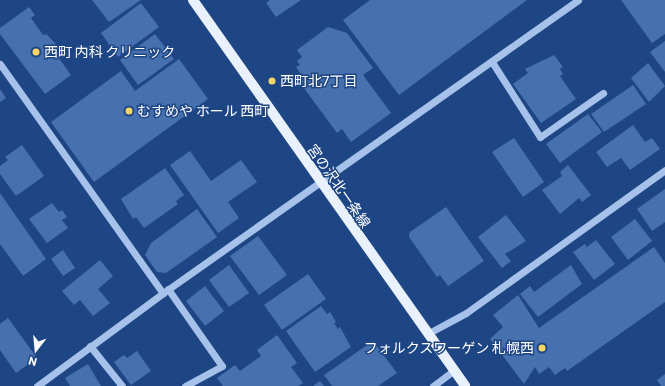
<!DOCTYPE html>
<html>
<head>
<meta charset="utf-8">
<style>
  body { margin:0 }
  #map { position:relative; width:665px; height:386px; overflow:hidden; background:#1e4685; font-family:Commissioner,"Noto Sans JP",sans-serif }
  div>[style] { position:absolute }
  .building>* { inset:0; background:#4670ae }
  .minor>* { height:7px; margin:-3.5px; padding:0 3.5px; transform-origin:3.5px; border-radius:3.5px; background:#a6c1ea }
  .major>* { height:10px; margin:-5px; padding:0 5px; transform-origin:5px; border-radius:5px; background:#eaf1fe }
  .dots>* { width:11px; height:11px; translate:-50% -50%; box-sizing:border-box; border:2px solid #1e4685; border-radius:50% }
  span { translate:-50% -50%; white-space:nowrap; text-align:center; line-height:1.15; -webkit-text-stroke:3px #1e4685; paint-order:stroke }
  .poi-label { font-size:14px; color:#fff }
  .left { translate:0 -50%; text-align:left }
  .right { translate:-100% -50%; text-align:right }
  .street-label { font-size:14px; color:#fff }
  .north { position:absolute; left:16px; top:330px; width:40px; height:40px; -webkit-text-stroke:3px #1e4685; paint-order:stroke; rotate:196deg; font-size:11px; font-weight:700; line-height:16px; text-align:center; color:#fff }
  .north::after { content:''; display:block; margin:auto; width:14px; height:18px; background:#fff; clip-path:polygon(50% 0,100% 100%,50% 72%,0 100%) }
</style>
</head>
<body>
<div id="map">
  <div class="building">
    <i style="clip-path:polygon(92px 0,141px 0,109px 22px)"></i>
    <i style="clip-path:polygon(270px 0,301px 0,276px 17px,266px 3px)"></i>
    <i style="clip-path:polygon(370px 0,527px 0,399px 95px,343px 20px)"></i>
    <i style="clip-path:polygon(621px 0,665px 0,665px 34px,652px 43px)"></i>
    <i style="clip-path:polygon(141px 3px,159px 27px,118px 57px,101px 33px)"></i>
    <i style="clip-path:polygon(29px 7px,35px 15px,31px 18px,43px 35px,46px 34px,55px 43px,61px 55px,58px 57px,71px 75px,45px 94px,0 34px,0 28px)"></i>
    <i style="clip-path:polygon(328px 27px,347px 33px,373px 68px,363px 75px,391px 113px,351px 142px,342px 129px,337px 133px,298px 80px,303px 77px,296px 67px,300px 65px,297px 61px,302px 57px,297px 50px)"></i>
    <i style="clip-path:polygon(155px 34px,174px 59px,138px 85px,120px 60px)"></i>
    <i style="clip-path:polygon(665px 41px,665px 72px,650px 52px)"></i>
    <i style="clip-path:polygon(554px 55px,563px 67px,560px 69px,563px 74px,560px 76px,576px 99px,541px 123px,513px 84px,528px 73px,525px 69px)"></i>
    <i style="clip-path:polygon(179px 59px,208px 99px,94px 182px,51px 122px,121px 71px,135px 91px)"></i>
    <i style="clip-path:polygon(648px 63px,665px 86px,649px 102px,631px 78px)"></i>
    <i style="clip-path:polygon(633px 85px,646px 104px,604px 132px,591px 114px)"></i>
    <i style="clip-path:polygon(0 89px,6px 98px,0 102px)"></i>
    <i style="clip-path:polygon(588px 114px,602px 132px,560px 163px,546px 144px)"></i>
    <i style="clip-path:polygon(633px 125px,645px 142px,652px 138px,660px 149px,630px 170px,621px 158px,607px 167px,596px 152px)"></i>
    <i style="clip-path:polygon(514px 138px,544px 182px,523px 197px,492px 152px)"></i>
    <i style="clip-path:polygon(22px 145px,44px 176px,16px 196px,0 174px,0 166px,8px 160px,5px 157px)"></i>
    <i style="clip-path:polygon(190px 151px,211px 181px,241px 160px,257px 182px,228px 202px,239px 218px,218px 233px,170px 165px)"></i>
    <i style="clip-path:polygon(568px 165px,591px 195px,582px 202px,579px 198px,560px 214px,542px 190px,562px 176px,560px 172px)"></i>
    <i style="clip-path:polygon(165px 168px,184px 195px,176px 201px,178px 204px,144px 228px,136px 217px,133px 219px,121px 199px)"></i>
    <i style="clip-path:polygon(665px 189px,665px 222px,652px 231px,637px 209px)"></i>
    <i style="clip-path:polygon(0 193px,46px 259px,23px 276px,0 244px)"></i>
    <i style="clip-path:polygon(52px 203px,59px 212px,62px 210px,67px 217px,62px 220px,68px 228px,47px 243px,29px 219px)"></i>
    <i style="clip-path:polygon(446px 207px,484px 261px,448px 286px,440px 275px,437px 277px,409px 237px,410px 232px)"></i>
    <i style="clip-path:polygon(197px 209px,217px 237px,166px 273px,157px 272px,145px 255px,151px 243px)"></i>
    <i style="clip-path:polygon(506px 215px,526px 241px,505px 254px,511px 261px,502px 268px,478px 237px)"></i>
    <i style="clip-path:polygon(635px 219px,652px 241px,628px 260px,611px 237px)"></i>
    <i style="clip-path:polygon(258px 236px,287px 275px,259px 295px,230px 256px)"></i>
    <i style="clip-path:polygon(596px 240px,615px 264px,594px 280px,573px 252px,585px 244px,587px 247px)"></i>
    <i style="clip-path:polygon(654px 247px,665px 263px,665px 302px,567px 371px,565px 368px,555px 375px,549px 367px,539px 374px,535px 367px,524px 384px,490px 339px,503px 327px,493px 315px,518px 295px,539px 328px)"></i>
    <i style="clip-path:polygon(63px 250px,75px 268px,63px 276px,51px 259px)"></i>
    <i style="clip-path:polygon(100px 260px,113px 276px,98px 289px,110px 303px,93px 316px,80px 300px,74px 305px,62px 291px)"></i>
    <i style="clip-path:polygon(229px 265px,249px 293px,229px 307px,209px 280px)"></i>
    <i style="clip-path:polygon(571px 265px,582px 284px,538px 317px,520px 294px,530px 286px,534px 292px)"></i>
    <i style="clip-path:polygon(308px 274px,326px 299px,282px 330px,264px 305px)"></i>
    <i style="clip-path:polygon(205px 286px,224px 311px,205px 326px,186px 301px)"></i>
    <i style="clip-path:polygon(321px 306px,327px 314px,330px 312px,336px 322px,334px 323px,338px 329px,340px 327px,351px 347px,315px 372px,286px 331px)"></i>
    <i style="clip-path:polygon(8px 318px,37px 358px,16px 373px,0 350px,0 324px)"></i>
    <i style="clip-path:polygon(277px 335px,297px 363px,291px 367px,303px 383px,298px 386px,223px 386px,217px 378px,235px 365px,240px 371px,261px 356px,257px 350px)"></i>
    <i style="clip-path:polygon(373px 341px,397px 373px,378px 386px,332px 386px,324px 375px)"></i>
    <i style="clip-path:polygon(137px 351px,151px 371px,131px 385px,114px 362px,124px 355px,127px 358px)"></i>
    <i style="clip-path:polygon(88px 364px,101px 386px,70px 386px,65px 378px)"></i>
    <i style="clip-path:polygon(665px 374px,665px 386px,661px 386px,657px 380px)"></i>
    <i style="clip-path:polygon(320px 381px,324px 386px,313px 386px)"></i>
  </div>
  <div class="minor">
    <i style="left:492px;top:62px;width:89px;rotate:57.4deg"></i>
    <i style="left:540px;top:137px;width:77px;rotate:-34.9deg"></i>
    <i style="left:0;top:64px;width:281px;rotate:54.6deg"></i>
    <i style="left:168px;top:289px;width:94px;rotate:55deg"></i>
    <i style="left:222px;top:366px;width:42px;rotate:151.6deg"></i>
    <i style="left:427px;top:334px;width:44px;rotate:-28.3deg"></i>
    <i style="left:466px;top:313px;width:245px;rotate:-35.7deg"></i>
    <i style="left:90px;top:346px;width:51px;rotate:51.3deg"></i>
    <i style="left:37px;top:386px;width:157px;rotate:-36.4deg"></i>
    <i style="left:163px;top:293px;width:508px;rotate:-35.22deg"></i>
    <i style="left:433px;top:386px;width:25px;rotate:-37deg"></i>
  </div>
  <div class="major">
    <i style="left:193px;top:0;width:472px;rotate:54.8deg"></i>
  </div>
  <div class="dots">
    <i style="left:36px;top:52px;background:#f9d665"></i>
    <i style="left:272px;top:81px;background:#f9d665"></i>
    <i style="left:129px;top:111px;background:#f9d665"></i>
    <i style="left:542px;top:348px;background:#f9d665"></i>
  </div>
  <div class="poi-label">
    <span class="left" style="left:44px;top:52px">西町 内科 クリニック</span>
    <span class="left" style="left:280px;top:81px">西町北7丁目</span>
    <span class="left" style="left:137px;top:111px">むすめや ホール 西町</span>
    <span class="right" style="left:534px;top:348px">フォルクスワーゲン 札幌西</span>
  </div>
  <div class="street-label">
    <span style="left:339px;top:186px;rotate:55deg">宮の沢北一条線</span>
  </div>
  <div class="north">N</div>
</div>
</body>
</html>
